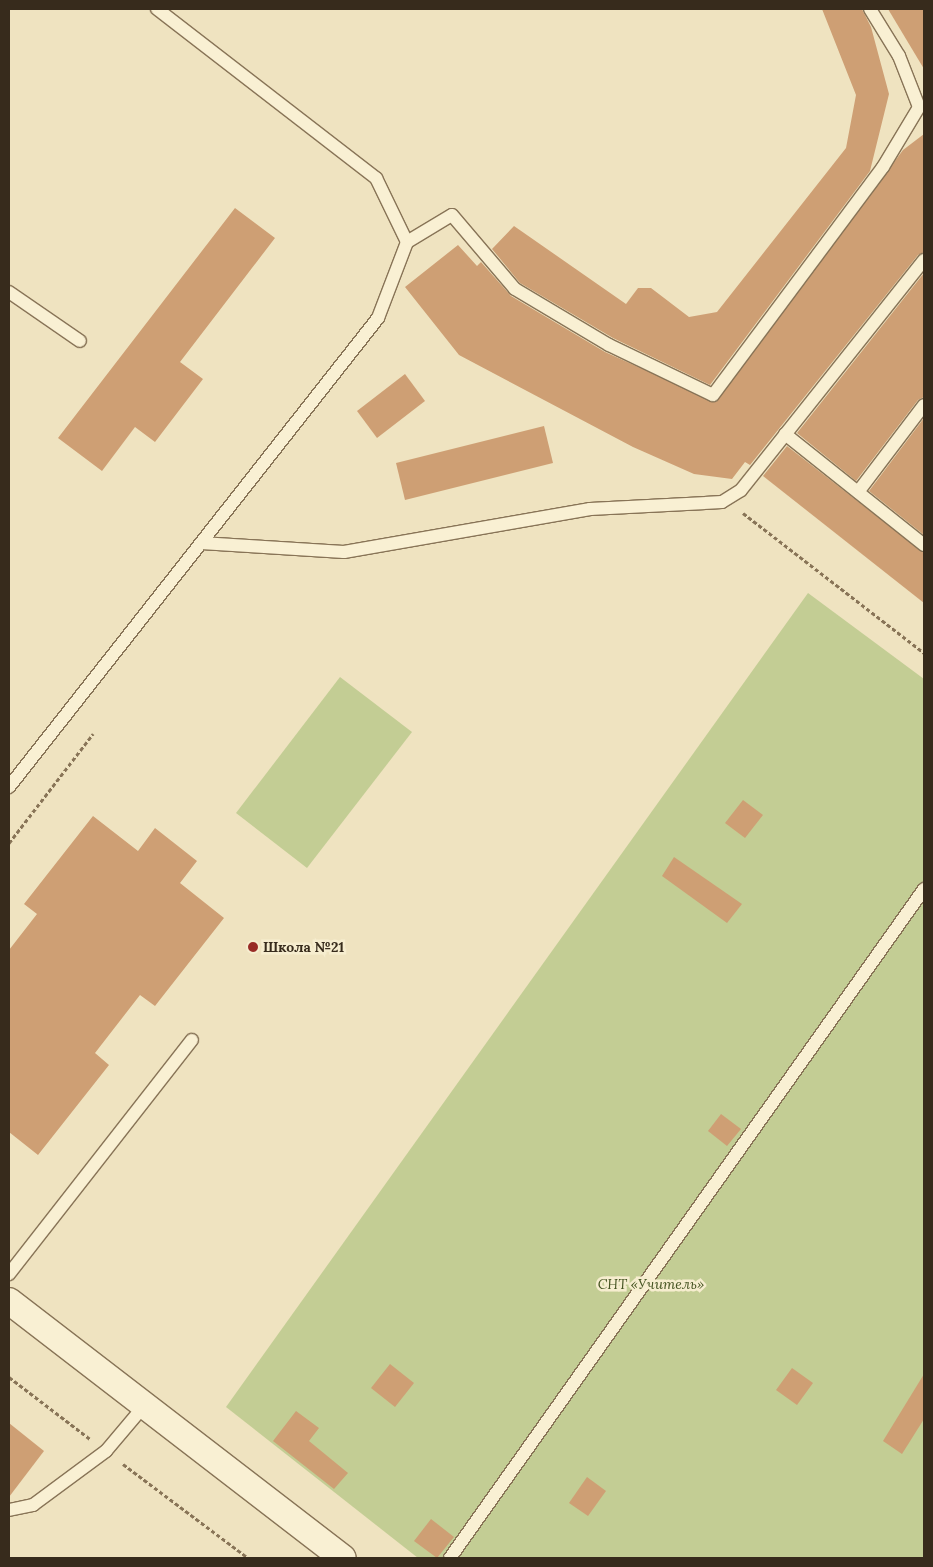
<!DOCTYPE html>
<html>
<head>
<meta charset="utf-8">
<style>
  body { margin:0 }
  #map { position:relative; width:933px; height:1567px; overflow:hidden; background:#efe3c0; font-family:Lora,serif }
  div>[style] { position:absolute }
  .green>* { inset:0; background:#c3cd94 }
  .building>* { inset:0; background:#ce9f74 }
  .path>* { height:3px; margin-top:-1.5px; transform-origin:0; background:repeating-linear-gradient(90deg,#887457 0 4px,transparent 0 6.5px) }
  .roads { filter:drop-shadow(1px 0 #887457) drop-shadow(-1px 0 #887457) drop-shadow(0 1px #887457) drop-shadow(0 -1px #887457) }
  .service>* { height:12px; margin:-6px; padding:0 6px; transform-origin:6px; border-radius:6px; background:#f9f0d3 }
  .minor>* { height:26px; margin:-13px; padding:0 13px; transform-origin:13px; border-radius:13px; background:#f9f0d3 }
  .dots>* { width:14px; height:14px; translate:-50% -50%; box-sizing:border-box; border:2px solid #f6edcf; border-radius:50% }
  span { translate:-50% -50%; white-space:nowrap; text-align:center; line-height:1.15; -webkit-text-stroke:5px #f6edcf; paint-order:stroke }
  .poi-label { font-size:14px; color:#372b1c; font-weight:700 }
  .left { translate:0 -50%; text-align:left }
  .park-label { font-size:14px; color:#455422; font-style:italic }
  .frame { position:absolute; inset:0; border:10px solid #372b1c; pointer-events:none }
</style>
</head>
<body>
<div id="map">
  <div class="green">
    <i style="clip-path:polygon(808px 593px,924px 679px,924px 1558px,418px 1558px,226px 1407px)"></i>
    <i style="clip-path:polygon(340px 677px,412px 732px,307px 868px,236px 813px)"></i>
  </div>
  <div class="building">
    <i style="clip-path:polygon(822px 9px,862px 9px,871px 27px,889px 94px,870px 171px,710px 385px,613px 338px,520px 283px,492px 249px,514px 226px,626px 304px,638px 288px,651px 288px,689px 317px,717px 312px,846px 148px,856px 95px)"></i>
    <i style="clip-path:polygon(888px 9px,924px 9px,924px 69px)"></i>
    <i style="clip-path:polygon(924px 134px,924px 252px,918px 255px,750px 465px,745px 462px,732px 479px,694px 474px,633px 447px,459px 355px,405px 287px,458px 245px,477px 266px,481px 262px,511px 296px,605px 352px,716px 402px,903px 150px)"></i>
    <i style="clip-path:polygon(235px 208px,275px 238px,180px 362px,203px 379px,155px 442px,135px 427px,102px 471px,58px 438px)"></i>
    <i style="clip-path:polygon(924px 273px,924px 397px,918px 400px,856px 481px,797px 433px)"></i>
    <i style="clip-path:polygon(405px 374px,425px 401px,377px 438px,357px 411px)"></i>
    <i style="clip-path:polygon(924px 418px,924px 535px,869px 491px)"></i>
    <i style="clip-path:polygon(544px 426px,553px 463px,405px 500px,396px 463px)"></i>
    <i style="clip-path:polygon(787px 446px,924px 553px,924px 603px,763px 476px)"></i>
    <i style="clip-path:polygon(743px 800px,763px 815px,745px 838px,725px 823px)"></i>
    <i style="clip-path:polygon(93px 816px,138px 851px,155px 828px,197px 861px,180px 883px,224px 918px,155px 1006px,140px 995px,95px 1053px,109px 1065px,38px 1155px,9px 1132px,9px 950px,37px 914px,24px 904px)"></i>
    <i style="clip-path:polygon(674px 857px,742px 904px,727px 923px,662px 876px)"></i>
    <i style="clip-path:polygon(721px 1114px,741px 1129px,727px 1146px,708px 1131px)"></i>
    <i style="clip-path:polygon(390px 1364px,414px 1383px,395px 1407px,371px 1388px)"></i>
    <i style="clip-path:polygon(792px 1368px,813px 1383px,797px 1405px,776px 1390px)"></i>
    <i style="clip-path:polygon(924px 1374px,924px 1419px,902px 1454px,883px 1441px)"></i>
    <i style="clip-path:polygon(296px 1411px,319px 1428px,309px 1441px,348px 1473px,334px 1489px,273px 1441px)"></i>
    <i style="clip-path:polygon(9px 1423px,44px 1451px,9px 1497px)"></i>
    <i style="clip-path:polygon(587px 1477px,606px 1491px,588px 1516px,569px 1503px)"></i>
    <i style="clip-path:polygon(431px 1519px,454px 1537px,437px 1558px,414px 1541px)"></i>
  </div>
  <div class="path">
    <i style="left:743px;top:513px;width:229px;rotate:37.7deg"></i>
    <i style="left:9px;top:843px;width:138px;rotate:-52.4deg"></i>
    <i style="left:9px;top:1377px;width:102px;rotate:37.4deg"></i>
    <i style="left:123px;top:1464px;width:156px;rotate:36.9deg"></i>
  </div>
  <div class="roads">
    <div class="service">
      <i style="left:407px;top:242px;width:52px;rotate:-31deg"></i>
      <i style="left:452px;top:215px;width:97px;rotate:49.6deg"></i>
      <i style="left:515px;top:289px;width:109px;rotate:30.8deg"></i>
      <i style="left:609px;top:345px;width:115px;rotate:25.7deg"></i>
      <i style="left:713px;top:395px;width:284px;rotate:-53.3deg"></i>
      <i style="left:883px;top:167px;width:70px;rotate:-59deg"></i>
      <i style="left:919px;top:107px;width:55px;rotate:-111.4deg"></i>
      <i style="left:899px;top:56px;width:55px;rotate:-121.7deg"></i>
      <i style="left:9px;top:292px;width:86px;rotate:34.6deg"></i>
      <i style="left:785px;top:434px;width:178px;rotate:38.6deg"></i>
      <i style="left:858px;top:492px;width:109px;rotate:-52.8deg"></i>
      <i style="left:201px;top:543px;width:143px;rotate:3.6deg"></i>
      <i style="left:344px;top:552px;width:250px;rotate:-9.9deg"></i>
      <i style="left:590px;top:509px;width:132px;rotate:-3deg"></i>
      <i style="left:722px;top:502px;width:22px;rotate:-32deg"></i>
      <i style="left:741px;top:490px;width:294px;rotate:-51.5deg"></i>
      <i style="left:9px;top:787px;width:597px;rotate:-51.81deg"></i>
      <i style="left:378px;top:318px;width:81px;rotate:-69.1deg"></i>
      <i style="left:407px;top:242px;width:71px;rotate:-115.8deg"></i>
      <i style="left:376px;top:178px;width:277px;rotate:-142.3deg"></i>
      <i style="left:9px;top:1274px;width:297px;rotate:-52deg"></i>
      <i style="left:9px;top:1510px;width:25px;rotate:-12deg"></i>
      <i style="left:33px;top:1505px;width:91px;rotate:-36.5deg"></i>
      <i style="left:106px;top:1451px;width:59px;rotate:-49.8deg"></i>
      <i style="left:450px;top:1558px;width:820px;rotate:-54.68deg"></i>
    </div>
    <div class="minor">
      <i style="left:9px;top:1301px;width:421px;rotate:37.6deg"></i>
    </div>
  </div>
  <div class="dots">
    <i style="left:253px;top:947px;background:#982c26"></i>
  </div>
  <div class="poi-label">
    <span class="left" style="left:263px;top:947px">Школа №21</span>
  </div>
  <div class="park-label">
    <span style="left:651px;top:1284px">СНТ «Учитель»</span>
  </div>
  <div class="frame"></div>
</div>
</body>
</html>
